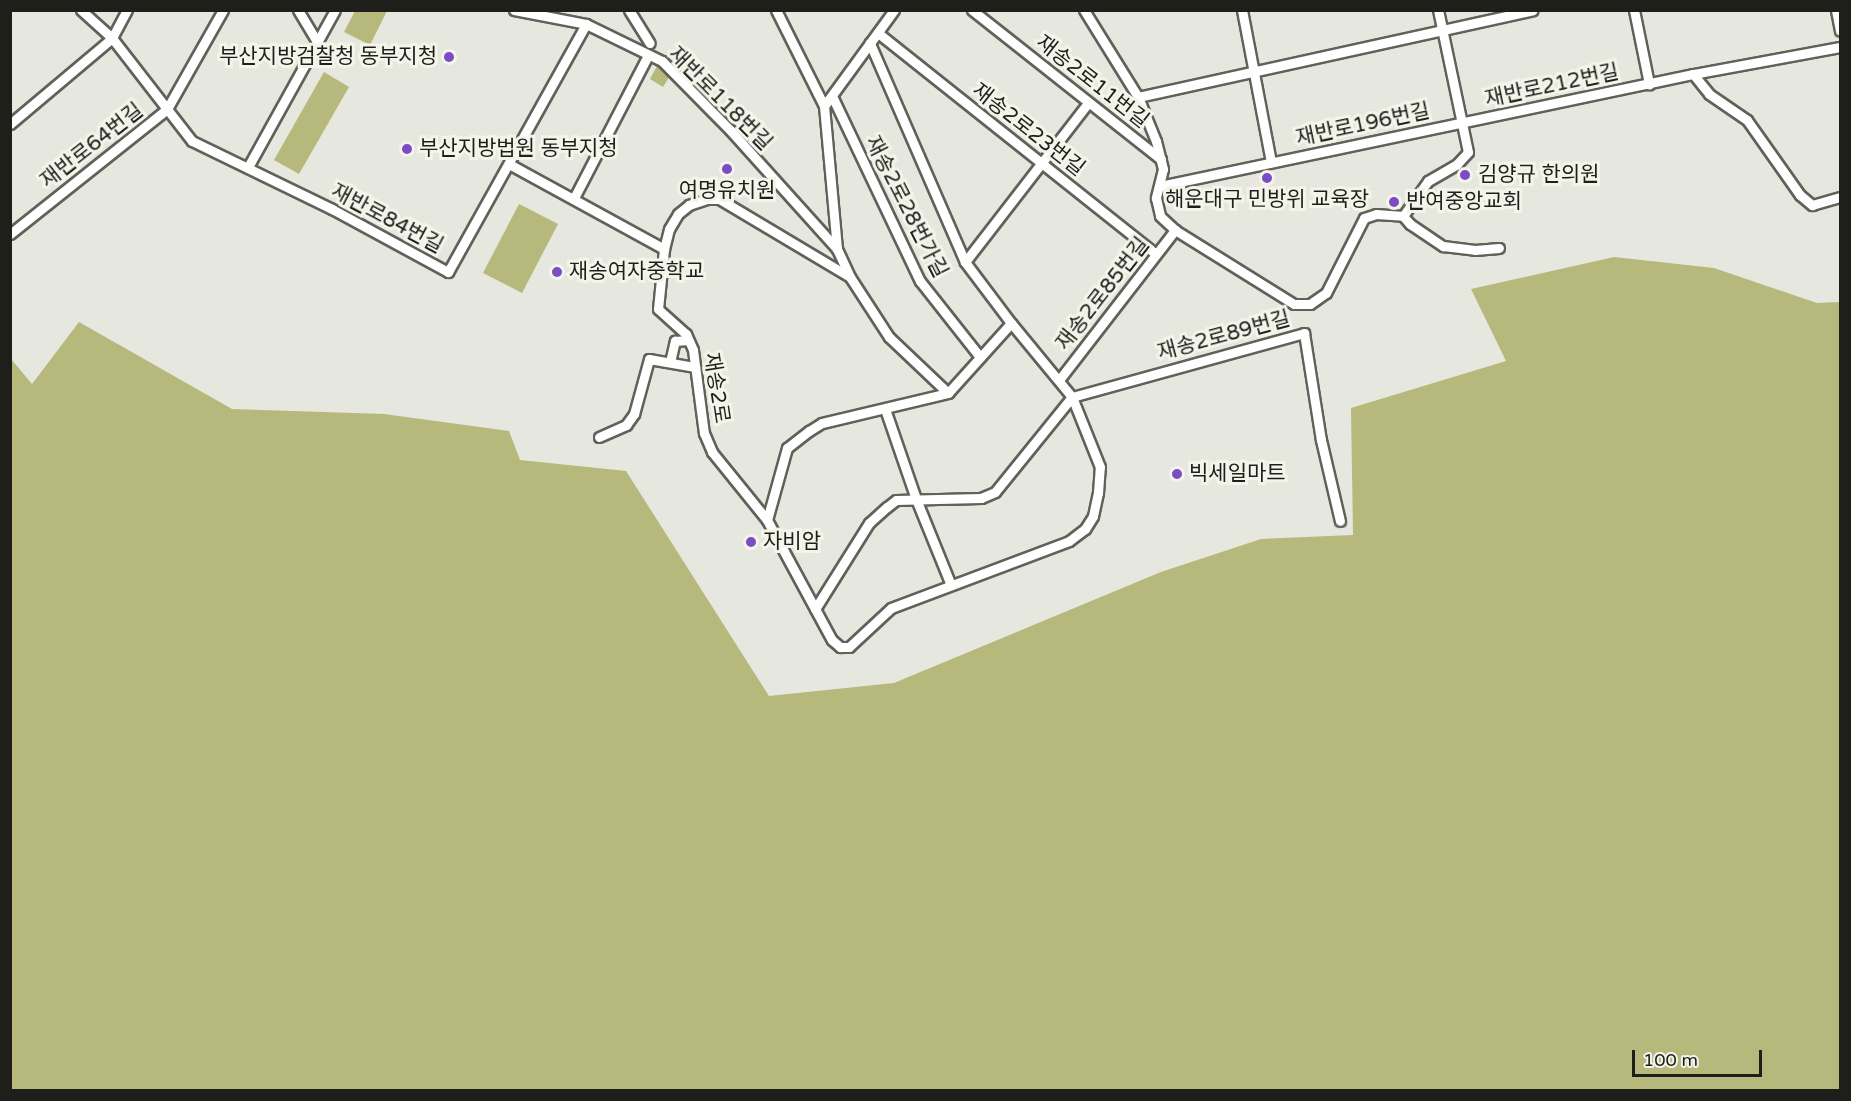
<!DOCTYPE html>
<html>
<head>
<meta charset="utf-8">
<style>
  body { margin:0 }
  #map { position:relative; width:1851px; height:1101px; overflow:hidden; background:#e6e7de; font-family:"Varela Round","Noto Sans KR",sans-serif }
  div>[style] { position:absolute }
  .green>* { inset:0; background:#b6b97b }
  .roads { filter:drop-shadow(2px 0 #606159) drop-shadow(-2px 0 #606159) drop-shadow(0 2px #606159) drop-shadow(0 -2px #606159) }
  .street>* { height:9px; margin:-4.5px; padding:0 4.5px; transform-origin:4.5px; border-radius:4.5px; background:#fff }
  .dots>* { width:16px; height:16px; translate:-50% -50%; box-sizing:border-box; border:3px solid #f4f4eb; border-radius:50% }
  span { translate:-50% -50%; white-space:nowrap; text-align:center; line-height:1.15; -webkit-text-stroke:6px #f4f4eb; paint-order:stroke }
  .poi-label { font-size:21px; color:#1e1f1b }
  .right { translate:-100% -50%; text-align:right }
  .left { translate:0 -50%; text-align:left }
  .street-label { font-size:21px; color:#1e1f1b }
  .frame { position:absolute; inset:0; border:12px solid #1e1f1b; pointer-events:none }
  .scale { position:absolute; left:1632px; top:1050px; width:130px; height:27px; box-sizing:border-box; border:3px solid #1e1f1b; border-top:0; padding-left:8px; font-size:18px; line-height:21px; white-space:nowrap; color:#1e1f1b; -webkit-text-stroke:4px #f4f4eb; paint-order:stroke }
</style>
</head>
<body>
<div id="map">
  <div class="green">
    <i style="clip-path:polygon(355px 11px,387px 11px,370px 45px,344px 32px)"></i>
    <i style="clip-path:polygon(657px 66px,671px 74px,663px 87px,650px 79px)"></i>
    <i style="clip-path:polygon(324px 72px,349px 87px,299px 174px,274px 160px)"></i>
    <i style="clip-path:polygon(519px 204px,558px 224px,522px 293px,483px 273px)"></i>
    <i style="clip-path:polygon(1614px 257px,1714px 268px,1817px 303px,1840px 302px,1840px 1090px,11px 1090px,11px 359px,32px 384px,79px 322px,232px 409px,384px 414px,509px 431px,520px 460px,626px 471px,769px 696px,894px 683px,1161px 572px,1261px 539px,1353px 535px,1351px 408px,1506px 361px,1471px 289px)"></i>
  </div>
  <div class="roads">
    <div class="street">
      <i style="left:81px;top:10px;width:42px;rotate:42.1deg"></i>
      <i style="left:112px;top:38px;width:130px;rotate:52.2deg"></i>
      <i style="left:192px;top:141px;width:156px;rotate:25.9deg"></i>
      <i style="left:332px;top:209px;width:132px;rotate:28.5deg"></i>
      <i style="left:448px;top:272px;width:284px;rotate:-60.9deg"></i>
      <i style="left:298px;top:10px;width:37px;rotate:59deg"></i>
      <i style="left:514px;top:10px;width:73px;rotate:11deg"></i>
      <i style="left:586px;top:24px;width:85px;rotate:26deg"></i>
      <i style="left:662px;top:61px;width:97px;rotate:45.4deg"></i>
      <i style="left:730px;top:130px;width:160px;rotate:48deg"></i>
      <i style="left:629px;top:10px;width:39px;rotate:58deg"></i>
      <i style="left:776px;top:10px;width:107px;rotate:63.4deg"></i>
      <i style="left:972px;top:10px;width:241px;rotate:38.3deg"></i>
      <i style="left:1084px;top:10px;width:102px;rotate:58.2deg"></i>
      <i style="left:1138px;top:97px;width:48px;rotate:67.8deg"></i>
      <i style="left:1156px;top:141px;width:29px;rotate:76deg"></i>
      <i style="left:1163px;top:169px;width:30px;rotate:104deg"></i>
      <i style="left:1156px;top:198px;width:18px;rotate:77deg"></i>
      <i style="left:1160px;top:216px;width:21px;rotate:43deg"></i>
      <i style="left:1175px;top:230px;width:140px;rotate:31.9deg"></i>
      <i style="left:1294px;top:304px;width:16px"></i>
      <i style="left:1310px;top:304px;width:19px;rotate:-35deg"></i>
      <i style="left:1326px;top:293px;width:84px;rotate:-63.1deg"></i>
      <i style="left:1364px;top:218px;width:13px;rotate:-18deg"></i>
      <i style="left:1376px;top:214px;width:27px;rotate:4deg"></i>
      <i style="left:1403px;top:216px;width:43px;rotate:-54.5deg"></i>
      <i style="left:1428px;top:181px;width:34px;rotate:-30deg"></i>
      <i style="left:1457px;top:164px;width:16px;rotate:-47deg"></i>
      <i style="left:1468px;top:152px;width:145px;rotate:-101.9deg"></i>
      <i style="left:1242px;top:10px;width:155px;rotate:79.2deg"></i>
      <i style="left:1634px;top:10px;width:76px;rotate:78.5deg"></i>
      <i style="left:1836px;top:10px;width:21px;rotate:79deg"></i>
      <i style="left:878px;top:33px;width:355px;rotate:38.5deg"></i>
      <i style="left:870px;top:43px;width:78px;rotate:126.1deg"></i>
      <i style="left:824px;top:106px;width:144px;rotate:84.8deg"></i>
      <i style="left:837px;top:249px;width:31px;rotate:65deg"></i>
      <i style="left:850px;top:277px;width:72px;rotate:57deg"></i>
      <i style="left:889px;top:337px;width:81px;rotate:43.5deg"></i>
      <i style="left:1693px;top:74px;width:26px;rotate:51deg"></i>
      <i style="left:1709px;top:94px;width:46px;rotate:34.4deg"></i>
      <i style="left:1747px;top:120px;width:92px;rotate:54.8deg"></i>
      <i style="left:1800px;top:195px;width:16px;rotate:40deg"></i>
      <i style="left:1812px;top:205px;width:29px;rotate:-16deg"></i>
      <i style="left:832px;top:96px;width:205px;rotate:64.6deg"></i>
      <i style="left:920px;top:281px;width:97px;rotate:51.7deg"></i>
      <i style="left:1138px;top:97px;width:404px;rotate:-12.4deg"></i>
      <i style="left:10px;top:124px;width:133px;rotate:-40.1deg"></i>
      <i style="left:112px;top:38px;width:32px;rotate:-62deg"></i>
      <i style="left:509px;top:164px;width:177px;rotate:28.7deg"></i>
      <i style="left:248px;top:167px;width:179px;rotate:-61deg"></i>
      <i style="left:1160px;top:186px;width:545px;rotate:-11.87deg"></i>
      <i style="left:1693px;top:74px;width:149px;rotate:-10.4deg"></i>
      <i style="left:574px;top:198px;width:161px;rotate:-62.6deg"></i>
      <i style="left:1403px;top:216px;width:11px;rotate:49deg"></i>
      <i style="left:1410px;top:224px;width:40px;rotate:34deg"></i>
      <i style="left:1443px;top:246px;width:32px;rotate:7deg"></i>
      <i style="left:1475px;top:250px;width:24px;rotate:-5deg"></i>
      <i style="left:10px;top:234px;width:201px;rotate:-38.5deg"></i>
      <i style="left:167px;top:109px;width:114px;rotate:-60.5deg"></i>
      <i style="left:965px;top:262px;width:201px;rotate:-52.3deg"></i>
      <i style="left:850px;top:277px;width:152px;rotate:-149.2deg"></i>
      <i style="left:719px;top:199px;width:12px;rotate:180deg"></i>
      <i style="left:707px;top:199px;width:19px;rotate:162deg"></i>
      <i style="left:689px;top:205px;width:14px;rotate:141deg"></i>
      <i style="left:678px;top:214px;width:17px;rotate:121deg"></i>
      <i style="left:669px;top:229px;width:21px;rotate:104deg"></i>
      <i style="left:664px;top:249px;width:60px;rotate:95.7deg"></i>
      <i style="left:658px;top:309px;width:38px;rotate:42deg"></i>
      <i style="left:686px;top:334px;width:17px;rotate:66deg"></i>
      <i style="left:693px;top:350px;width:84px;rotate:82.5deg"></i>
      <i style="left:704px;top:433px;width:21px;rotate:67deg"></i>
      <i style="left:712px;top:452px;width:87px;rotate:51deg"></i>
      <i style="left:767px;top:520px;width:136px;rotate:61.6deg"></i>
      <i style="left:832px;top:640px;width:11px;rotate:41deg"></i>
      <i style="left:840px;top:647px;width:9px"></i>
      <i style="left:849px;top:647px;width:57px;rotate:-42.9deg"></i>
      <i style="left:891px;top:608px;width:190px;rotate:-20.6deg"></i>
      <i style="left:1069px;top:541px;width:20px;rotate:-37deg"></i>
      <i style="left:1085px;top:529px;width:15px;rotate:-58deg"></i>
      <i style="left:1093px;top:516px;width:24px;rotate:-78deg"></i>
      <i style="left:1098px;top:493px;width:26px;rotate:-86deg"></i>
      <i style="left:1100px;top:467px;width:75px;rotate:-111.8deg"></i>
      <i style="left:1072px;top:397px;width:96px;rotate:-129.5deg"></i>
      <i style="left:1011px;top:323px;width:76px;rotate:-127deg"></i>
      <i style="left:965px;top:262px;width:239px;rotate:-113.5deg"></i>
      <i style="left:870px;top:43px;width:41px;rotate:-54deg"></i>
      <i style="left:670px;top:362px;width:22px;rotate:-77deg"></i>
      <i style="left:675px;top:341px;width:13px;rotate:-4deg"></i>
      <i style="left:1059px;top:380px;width:190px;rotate:-52.3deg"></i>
      <i style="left:885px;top:409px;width:95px;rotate:71deg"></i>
      <i style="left:916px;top:499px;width:93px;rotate:67.9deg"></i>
      <i style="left:599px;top:437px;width:30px;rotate:-24deg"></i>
      <i style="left:626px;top:425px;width:14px;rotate:-54deg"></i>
      <i style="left:634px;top:414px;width:57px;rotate:-74.7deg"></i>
      <i style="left:649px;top:359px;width:47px;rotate:9.9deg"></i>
      <i style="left:767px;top:520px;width:75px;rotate:-74.5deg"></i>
      <i style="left:787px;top:448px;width:28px;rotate:-38deg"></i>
      <i style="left:809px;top:431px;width:15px;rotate:-32deg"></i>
      <i style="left:822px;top:423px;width:130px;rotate:-13.4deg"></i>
      <i style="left:948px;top:393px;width:94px;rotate:-48deg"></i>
      <i style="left:815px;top:609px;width:102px;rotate:-57.9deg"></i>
      <i style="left:869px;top:523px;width:24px;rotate:-42deg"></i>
      <i style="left:887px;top:507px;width:11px;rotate:-38deg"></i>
      <i style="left:896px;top:500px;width:85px;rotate:-1.3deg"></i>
      <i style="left:981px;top:498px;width:15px;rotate:-23deg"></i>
      <i style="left:995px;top:492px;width:122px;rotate:-51deg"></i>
      <i style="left:1072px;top:397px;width:241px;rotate:-15.4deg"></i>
      <i style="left:1304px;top:333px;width:108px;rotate:81deg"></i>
      <i style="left:1321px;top:440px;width:83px;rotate:76.8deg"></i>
    </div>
  </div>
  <div class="dots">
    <i style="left:449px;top:57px;background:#7b4cc4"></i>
    <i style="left:407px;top:149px;background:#7b4cc4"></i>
    <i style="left:727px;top:169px;background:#7b4cc4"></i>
    <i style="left:1465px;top:175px;background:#7b4cc4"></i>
    <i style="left:1267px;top:178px;background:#7b4cc4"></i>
    <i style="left:1394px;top:202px;background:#7b4cc4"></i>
    <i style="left:557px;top:272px;background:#7b4cc4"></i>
    <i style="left:1177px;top:474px;background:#7b4cc4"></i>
    <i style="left:751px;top:542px;background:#7b4cc4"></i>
  </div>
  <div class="poi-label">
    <span class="right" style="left:437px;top:57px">부산지방검찰청 동부지청</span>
    <span class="left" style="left:419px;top:149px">부산지방법원 동부지청</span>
    <span class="left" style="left:1478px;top:175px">김양규 한의원</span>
    <span style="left:727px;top:191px">여명유치원</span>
    <span style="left:1267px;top:200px">해운대구 민방위 교육장</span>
    <span class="left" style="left:1406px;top:202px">반여중앙교회</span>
    <span class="left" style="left:569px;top:272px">재송여자중학교</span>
    <span class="left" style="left:1189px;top:474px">빅세일마트</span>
    <span class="left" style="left:763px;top:542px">자비암</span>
  </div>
  <div class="street-label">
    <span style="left:1092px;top:82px;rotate:38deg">재송2로11번길</span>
    <span style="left:1552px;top:86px;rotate:-12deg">재반로212번길</span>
    <span style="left:720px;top:99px;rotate:45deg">재반로118번길</span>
    <span style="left:1363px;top:125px;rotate:-12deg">재반로196번길</span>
    <span style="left:1028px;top:130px;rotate:38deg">재송2로23번길</span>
    <span style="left:92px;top:146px;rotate:-38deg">재반로64번길</span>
    <span style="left:906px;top:207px;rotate:63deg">재송2로28번가길</span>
    <span style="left:387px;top:219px;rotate:28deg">재반로84번길</span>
    <span style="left:1103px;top:294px;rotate:-52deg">재송2로85번길</span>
    <span style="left:1224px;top:336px;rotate:-15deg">재송2로89번길</span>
    <span style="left:716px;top:388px;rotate:81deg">재송2로</span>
  </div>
  <div class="frame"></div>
  <div class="scale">100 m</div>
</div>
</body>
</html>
